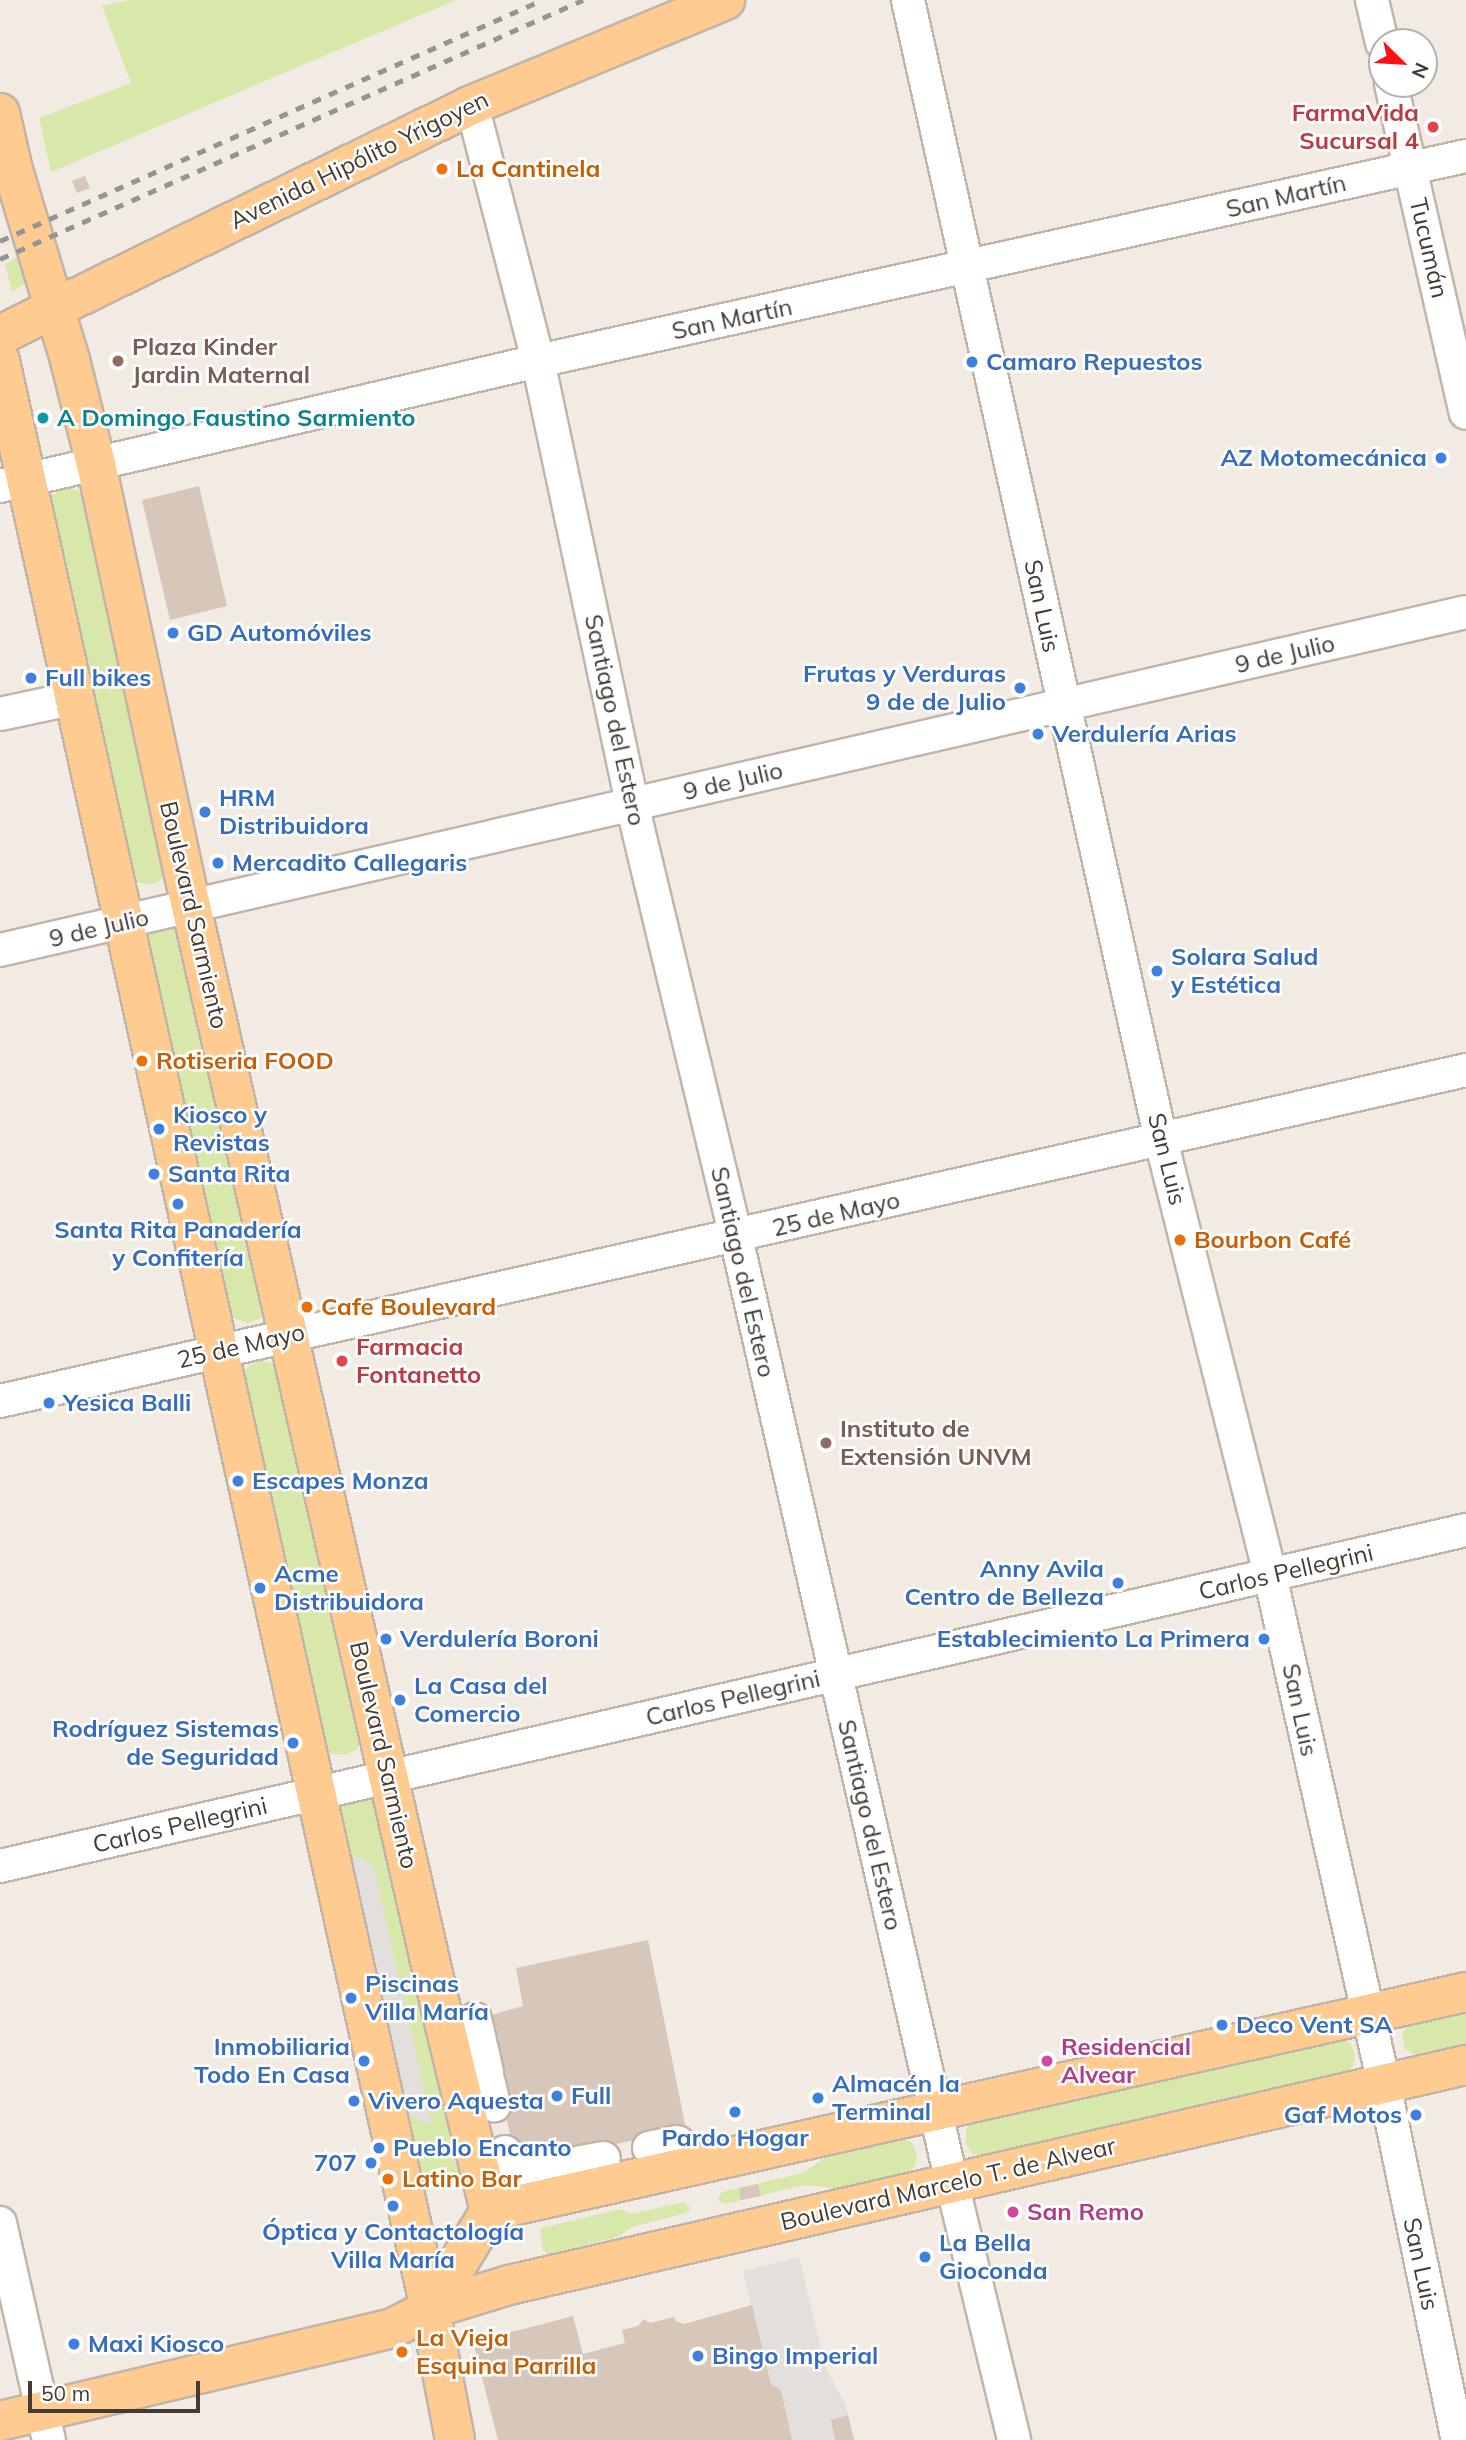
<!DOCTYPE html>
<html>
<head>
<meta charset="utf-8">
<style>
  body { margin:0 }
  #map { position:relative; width:1466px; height:2440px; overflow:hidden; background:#f2ebe3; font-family:Mulish,sans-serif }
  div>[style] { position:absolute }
  .green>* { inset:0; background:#d8e8aa }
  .parking>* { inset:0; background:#e2dfdc }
  .building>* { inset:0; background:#d7c7bb }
  .roads { filter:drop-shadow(2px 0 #c1b4a9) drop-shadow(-2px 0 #c1b4a9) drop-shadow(0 2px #c1b4a9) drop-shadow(0 -2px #c1b4a9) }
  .minor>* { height:32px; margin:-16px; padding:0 16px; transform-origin:16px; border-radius:16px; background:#fff }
  .major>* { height:38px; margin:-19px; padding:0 19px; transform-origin:19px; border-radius:19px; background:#ffcb90 }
  .rail>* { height:5px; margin-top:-2.5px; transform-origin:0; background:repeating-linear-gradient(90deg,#949494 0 9px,transparent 0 18px) }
  .dots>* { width:19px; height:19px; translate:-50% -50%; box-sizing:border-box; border:4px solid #fff; border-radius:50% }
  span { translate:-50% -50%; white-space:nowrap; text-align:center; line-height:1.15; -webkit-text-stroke:5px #fff; paint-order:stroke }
  .health-label { font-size:24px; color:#be3a42; font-weight:700 }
  .right { translate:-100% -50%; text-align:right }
  .left { translate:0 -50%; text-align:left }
  .street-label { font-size:24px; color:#443b33 }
  .food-label { font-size:24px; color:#c56008; font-weight:700 }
  .education-label { font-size:24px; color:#785e54; font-weight:700 }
  .shop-label { font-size:24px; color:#366cbe; font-weight:700 }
  .culture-label { font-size:24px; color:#0d838f; font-weight:700 }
  .hotel-label { font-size:24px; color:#b23c85; font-weight:700 }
  .north { position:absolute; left:1368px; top:28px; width:70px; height:70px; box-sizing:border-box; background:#fff; border:2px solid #b4b1ad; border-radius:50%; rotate:114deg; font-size:19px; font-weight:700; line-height:28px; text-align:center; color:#443b33 }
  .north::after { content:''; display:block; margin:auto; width:24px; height:32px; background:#ff0e15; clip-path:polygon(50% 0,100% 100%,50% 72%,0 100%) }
  .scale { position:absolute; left:28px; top:2381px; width:172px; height:32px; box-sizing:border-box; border:4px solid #443b33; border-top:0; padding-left:9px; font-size:21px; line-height:24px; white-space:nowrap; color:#443b33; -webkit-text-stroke:5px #fff; paint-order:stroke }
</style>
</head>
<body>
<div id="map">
  <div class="green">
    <i style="clip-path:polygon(129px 0,456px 0,51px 172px,39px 118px,131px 83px,102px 6px)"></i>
    <i style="clip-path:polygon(21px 255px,29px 282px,12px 292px,5px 264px)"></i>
    <i style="clip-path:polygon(65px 487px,83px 492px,167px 870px,161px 880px,151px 885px,131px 881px,48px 498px)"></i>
    <i style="clip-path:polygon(173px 926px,182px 930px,267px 1308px,259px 1319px,248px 1323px,228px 1316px,144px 941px,152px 930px)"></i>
    <i style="clip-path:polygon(260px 1360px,275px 1364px,363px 1739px,356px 1750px,344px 1755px,331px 1754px,322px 1747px,240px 1378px,249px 1366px)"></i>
    <i style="clip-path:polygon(371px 1797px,375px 1800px,462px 2168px,452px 2183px,439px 2187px,428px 2186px,418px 2178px,402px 2112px,431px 2124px,343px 1850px,339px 1809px,346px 1800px)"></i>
    <i style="clip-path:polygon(1466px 2007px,1466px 2047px,1419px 2058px,1405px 2049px,1402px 2034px,1412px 2019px)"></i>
    <i style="clip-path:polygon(1342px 2037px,1351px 2044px,1355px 2056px,1353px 2066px,1345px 2074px,981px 2157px,972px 2153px,966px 2144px,966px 2130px,973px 2119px)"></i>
    <i style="clip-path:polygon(903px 2137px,912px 2143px,917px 2154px,915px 2166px,905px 2174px,839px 2189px,805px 2185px,725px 2204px,717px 2200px,722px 2192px,803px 2173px,833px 2152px)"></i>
    <i style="clip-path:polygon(683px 2202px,691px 2208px,686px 2213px,632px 2227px,617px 2237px,548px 2254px,543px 2250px,540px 2232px,542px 2228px,620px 2209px,632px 2214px)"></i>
  </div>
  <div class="parking">
    <i style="clip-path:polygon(343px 1850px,373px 1864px,432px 2125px,402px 2112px)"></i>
    <i style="clip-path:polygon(799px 2257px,826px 2369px,845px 2403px,854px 2440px,792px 2440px,781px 2390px,771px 2384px,743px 2271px)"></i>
  </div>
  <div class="building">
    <i style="clip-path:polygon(85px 176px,90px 188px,77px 193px,72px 181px)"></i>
    <i style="clip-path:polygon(199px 486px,227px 606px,170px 620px,142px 500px)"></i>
    <i style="clip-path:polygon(648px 1940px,686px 2129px,533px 2162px,513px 2148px,484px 2017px,523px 2006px,516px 1968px)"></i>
    <i style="clip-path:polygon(758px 2184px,761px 2196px,741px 2200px,739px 2188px)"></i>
    <i style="clip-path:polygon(752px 2305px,771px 2384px,781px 2390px,792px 2440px,498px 2440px,473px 2342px,573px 2316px,583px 2354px,625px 2343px,622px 2330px,638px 2326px,644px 2319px,650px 2323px,674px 2317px,676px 2321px,684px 2324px)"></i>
    <i style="clip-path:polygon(848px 2415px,854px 2440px,835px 2440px,831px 2420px)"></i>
  </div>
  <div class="roads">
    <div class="minor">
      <i style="left:908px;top:0;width:1168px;rotate:77.49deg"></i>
      <i style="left:1161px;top:1140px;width:448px;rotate:75.9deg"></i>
      <i style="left:1270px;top:1575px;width:522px;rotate:77.38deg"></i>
      <i style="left:1384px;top:2084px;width:364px;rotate:78.3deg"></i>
      <i style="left:1372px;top:0;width:44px;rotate:76.9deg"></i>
      <i style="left:1391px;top:84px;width:337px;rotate:77.2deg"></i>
      <i style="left:472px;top:105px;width:264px;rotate:75.5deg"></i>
      <i style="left:538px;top:361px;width:453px;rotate:78deg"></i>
      <i style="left:632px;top:804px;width:445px;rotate:76.5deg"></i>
      <i style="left:736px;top:1237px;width:970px;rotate:77.14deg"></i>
      <i style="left:952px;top:2183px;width:264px;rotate:76.4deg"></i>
      <i style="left:0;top:486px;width:552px;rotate:-13.08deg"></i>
      <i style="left:538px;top:361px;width:950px;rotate:-12.46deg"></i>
      <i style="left:0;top:714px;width:77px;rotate:-12deg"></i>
      <i style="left:0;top:950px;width:1504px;rotate:-12.98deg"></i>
      <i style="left:0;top:1401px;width:1503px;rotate:-12.72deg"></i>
      <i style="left:0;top:1866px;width:1504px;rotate:-12.91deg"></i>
      <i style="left:475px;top:2019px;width:22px;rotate:77deg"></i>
      <i style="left:482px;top:2049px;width:25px;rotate:78deg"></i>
      <i style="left:489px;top:2083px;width:23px;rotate:77deg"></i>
      <i style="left:649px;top:2148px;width:29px;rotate:-12deg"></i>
      <i style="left:505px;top:2152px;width:19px;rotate:54deg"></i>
      <i style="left:516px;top:2167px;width:13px;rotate:18deg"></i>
      <i style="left:581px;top:2162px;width:23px;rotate:-10deg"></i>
      <i style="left:542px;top:2171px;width:34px;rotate:-12deg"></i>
      <i style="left:0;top:2223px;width:222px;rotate:77.3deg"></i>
    </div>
    <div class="major">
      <i style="left:0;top:113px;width:58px;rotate:77.2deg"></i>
      <i style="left:13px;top:170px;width:198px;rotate:73.3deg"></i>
      <i style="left:70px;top:360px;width:107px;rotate:76deg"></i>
      <i style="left:96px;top:464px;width:452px;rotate:77.9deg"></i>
      <i style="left:191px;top:906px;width:1131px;rotate:77.23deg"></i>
      <i style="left:441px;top:2009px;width:208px;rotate:76.4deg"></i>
      <i style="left:0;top:335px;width:525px;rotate:-25.98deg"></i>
      <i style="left:472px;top:105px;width:274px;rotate:-22.5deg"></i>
      <i style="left:0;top:361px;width:1995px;rotate:77.55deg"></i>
      <i style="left:430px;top:2309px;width:133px;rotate:79.2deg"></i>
      <i style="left:430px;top:2309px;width:115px;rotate:-58.5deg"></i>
      <i style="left:490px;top:2211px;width:1000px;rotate:-12.65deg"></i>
      <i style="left:0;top:2421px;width:404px;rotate:-13.3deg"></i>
      <i style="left:393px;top:2328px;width:42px;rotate:-27.2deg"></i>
      <i style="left:430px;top:2309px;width:83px;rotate:-16.9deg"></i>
      <i style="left:509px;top:2285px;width:982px;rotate:-12.95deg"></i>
    </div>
  </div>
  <div class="rail">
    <i style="left:0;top:241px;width:593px;rotate:-23.97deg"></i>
    <i style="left:0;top:259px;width:638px;rotate:-23.95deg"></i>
  </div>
  <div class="dots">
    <i style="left:1433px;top:127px;background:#e0444e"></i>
    <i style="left:442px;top:169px;background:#e8710a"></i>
    <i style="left:118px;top:361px;background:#8d6e63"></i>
    <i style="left:972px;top:362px;background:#3f7fe0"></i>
    <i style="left:43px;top:418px;background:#0f9aa8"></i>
    <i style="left:1441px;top:458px;background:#3f7fe0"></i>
    <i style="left:173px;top:633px;background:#3f7fe0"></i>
    <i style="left:31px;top:678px;background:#3f7fe0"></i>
    <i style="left:1020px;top:688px;background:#3f7fe0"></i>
    <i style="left:1038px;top:734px;background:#3f7fe0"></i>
    <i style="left:205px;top:812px;background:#3f7fe0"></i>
    <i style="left:218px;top:863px;background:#3f7fe0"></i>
    <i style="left:1157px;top:971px;background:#3f7fe0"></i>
    <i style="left:142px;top:1061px;background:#e8710a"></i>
    <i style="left:159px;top:1129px;background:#3f7fe0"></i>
    <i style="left:154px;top:1174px;background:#3f7fe0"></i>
    <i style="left:178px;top:1204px;background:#3f7fe0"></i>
    <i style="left:1180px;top:1240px;background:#e8710a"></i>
    <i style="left:307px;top:1307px;background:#e8710a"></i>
    <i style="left:342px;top:1361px;background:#e0444e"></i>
    <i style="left:49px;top:1403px;background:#3f7fe0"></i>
    <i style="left:826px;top:1443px;background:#8d6e63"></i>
    <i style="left:238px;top:1481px;background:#3f7fe0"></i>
    <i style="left:1118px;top:1583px;background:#3f7fe0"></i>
    <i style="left:260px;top:1588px;background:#3f7fe0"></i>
    <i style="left:386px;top:1639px;background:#3f7fe0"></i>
    <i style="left:1264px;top:1639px;background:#3f7fe0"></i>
    <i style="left:400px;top:1700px;background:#3f7fe0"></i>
    <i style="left:293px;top:1743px;background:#3f7fe0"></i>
    <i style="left:351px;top:1998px;background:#3f7fe0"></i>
    <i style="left:1222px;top:2025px;background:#3f7fe0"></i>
    <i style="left:364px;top:2061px;background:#3f7fe0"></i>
    <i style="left:1047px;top:2061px;background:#d1479c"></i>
    <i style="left:557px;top:2096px;background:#3f7fe0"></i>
    <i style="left:818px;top:2098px;background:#3f7fe0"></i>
    <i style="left:354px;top:2101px;background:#3f7fe0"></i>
    <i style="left:735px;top:2112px;background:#3f7fe0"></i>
    <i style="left:1416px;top:2115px;background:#3f7fe0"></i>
    <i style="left:379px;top:2148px;background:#3f7fe0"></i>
    <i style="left:371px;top:2163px;background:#3f7fe0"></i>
    <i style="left:388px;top:2179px;background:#e8710a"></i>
    <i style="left:393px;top:2206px;background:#3f7fe0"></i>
    <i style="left:1013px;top:2212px;background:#d1479c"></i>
    <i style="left:925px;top:2257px;background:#3f7fe0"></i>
    <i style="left:74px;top:2344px;background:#3f7fe0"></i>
    <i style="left:402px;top:2352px;background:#e8710a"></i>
    <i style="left:698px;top:2356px;background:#3f7fe0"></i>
  </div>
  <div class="health-label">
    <span class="right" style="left:1419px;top:127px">FarmaVida<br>Sucursal 4</span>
    <span class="left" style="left:356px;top:1361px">Farmacia<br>Fontanetto</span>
  </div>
  <div class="street-label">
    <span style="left:359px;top:160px;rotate:-26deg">Avenida Hipólito Yrigoyen</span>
    <span style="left:1286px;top:196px;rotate:-13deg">San Martín</span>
    <span style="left:1429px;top:248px;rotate:77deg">Tucumán</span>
    <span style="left:732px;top:319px;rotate:-12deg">San Martín</span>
    <span style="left:1042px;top:606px;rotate:78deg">San Luis</span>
    <span style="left:1285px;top:654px;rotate:-13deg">9 de Julio</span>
    <span style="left:615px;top:720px;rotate:78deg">Santiago del Estero</span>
    <span style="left:733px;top:781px;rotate:-13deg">9 de Julio</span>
    <span style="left:194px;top:915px;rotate:77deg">Boulevard Sarmiento</span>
    <span style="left:99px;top:928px;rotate:-13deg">9 de Julio</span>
    <span style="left:1167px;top:1159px;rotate:76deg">San Luis</span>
    <span style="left:836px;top:1214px;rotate:-13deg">25 de Mayo</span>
    <span style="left:743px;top:1272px;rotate:77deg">Santiago del Estero</span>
    <span style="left:241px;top:1346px;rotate:-13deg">25 de Mayo</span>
    <span style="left:1286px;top:1572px;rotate:-13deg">Carlos Pellegrini</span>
    <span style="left:733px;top:1698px;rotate:-13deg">Carlos Pellegrini</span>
    <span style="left:1300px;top:1710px;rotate:78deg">San Luis</span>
    <span style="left:384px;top:1755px;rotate:77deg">Boulevard Sarmiento</span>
    <span style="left:180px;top:1825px;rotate:-13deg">Carlos Pellegrini</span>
    <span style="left:870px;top:1825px;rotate:77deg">Santiago del Estero</span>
    <span style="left:948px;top:2184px;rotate:-13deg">Boulevard Marcelo T. de Alvear</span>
    <span style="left:1421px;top:2264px;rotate:78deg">San Luis</span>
  </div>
  <div class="food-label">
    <span class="left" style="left:456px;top:169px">La Cantinela</span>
    <span class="left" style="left:156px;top:1061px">Rotiseria FOOD</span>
    <span class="left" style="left:1194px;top:1240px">Bourbon Café</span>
    <span class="left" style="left:321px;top:1307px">Cafe Boulevard</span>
    <span class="left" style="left:402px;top:2179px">Latino Bar</span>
    <span class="left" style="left:416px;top:2352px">La Vieja<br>Esquina Parrilla</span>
  </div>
  <div class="education-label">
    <span class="left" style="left:132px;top:361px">Plaza Kinder<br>Jardin Maternal</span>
    <span class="left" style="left:840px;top:1443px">Instituto de<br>Extensión UNVM</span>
  </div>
  <div class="shop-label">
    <span class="left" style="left:986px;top:362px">Camaro Repuestos</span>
    <span class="right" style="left:1427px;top:458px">AZ Motomecánica</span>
    <span class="left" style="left:187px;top:633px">GD Automóviles</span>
    <span class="right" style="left:1006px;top:688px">Frutas y Verduras<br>9 de de Julio</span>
    <span class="left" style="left:45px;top:678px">Full bikes</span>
    <span class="left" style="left:1052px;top:734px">Verdulería Arias</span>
    <span class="left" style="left:219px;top:812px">HRM<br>Distribuidora</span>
    <span class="left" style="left:232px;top:863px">Mercadito Callegaris</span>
    <span class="left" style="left:1171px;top:971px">Solara Salud<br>y Estética</span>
    <span class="left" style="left:173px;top:1129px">Kiosco y<br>Revistas</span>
    <span class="left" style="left:168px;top:1174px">Santa Rita</span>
    <span style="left:178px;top:1244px">Santa Rita Panadería<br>y Confitería</span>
    <span class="left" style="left:63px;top:1403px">Yesica Balli</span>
    <span class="left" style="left:252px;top:1481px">Escapes Monza</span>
    <span class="right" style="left:1104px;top:1583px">Anny Avila<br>Centro de Belleza</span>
    <span class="left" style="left:274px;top:1588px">Acme<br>Distribuidora</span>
    <span class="left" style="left:400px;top:1639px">Verdulería Boroni</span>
    <span class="right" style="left:1250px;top:1639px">Establecimiento La Primera</span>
    <span class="left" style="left:414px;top:1700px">La Casa del<br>Comercio</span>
    <span class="right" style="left:279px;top:1743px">Rodríguez Sistemas<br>de Seguridad</span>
    <span class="left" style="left:365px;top:1998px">Piscinas<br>Villa María</span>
    <span class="left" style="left:1236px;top:2025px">Deco Vent SA</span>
    <span class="right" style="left:350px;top:2061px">Inmobiliaria<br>Todo En Casa</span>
    <span class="left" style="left:832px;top:2098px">Almacén la<br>Terminal</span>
    <span class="left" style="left:571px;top:2096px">Full</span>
    <span class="left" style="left:368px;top:2101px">Vivero Aquesta</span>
    <span class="right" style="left:1402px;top:2115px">Gaf Motos</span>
    <span style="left:735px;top:2138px">Pardo Hogar</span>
    <span class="left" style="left:393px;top:2148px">Pueblo Encanto</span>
    <span class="right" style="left:357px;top:2163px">707</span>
    <span style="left:393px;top:2246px">Óptica y Contactología<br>Villa María</span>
    <span class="left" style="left:939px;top:2257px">La Bella<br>Gioconda</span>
    <span class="left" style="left:88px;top:2344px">Maxi Kiosco</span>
    <span class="left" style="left:712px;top:2356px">Bingo Imperial</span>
  </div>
  <div class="culture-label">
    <span class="left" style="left:57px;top:418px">A Domingo Faustino Sarmiento</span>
  </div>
  <div class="hotel-label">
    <span class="left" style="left:1061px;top:2061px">Residencial<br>Alvear</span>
    <span class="left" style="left:1027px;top:2212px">San Remo</span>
  </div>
  <div class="north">N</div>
  <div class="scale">50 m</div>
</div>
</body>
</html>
